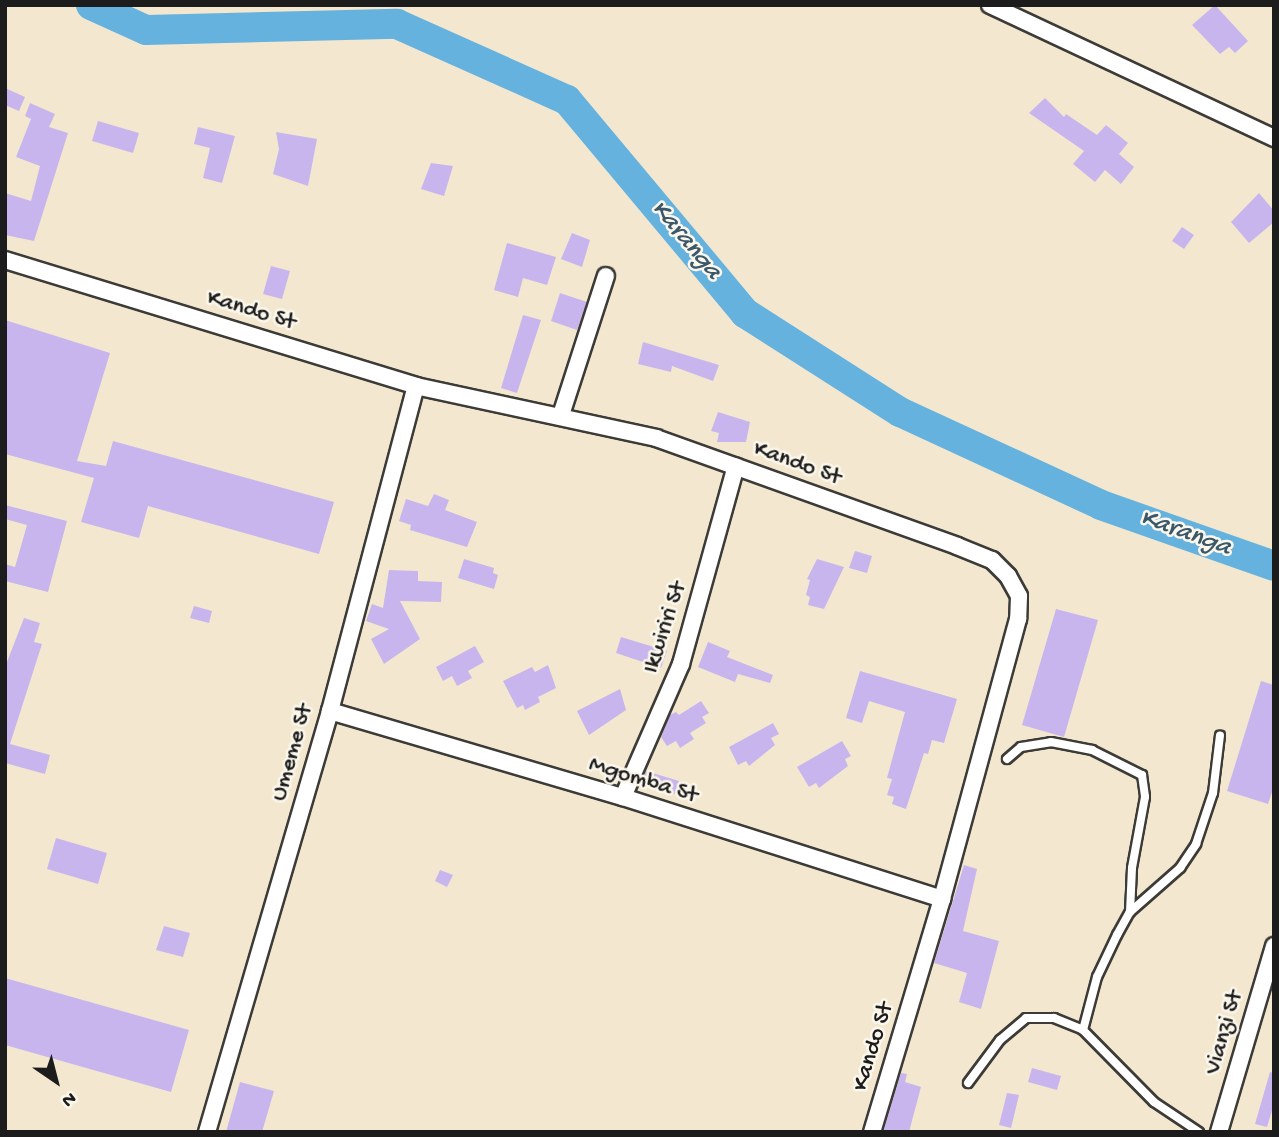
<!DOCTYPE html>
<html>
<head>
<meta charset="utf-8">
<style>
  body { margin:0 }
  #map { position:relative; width:1279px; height:1137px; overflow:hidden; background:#f3e8cf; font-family:"Gochi Hand",sans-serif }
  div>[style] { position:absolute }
  .river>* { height:30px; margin:-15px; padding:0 15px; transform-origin:15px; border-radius:15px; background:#66b2df }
  .building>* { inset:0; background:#c8b5ee }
  .roads { filter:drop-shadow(2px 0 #3c3b37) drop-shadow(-2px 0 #3c3b37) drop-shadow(0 2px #3c3b37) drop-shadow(0 -2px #3c3b37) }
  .service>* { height:8px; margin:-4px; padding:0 4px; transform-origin:4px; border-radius:4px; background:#fff }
  .minor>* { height:16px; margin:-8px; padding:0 8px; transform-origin:8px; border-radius:8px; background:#fff }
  span { translate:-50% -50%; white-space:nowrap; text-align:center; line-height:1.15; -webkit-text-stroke:5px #fbf7ec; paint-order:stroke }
  .street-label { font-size:24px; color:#1c1c1c }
  .water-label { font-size:26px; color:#3a586a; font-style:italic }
  .frame { position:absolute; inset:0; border:7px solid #1c1c1c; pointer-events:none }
  .north { position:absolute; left:21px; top:1046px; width:70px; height:70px; -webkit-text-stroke:5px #fbf7ec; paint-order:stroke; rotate:145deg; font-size:19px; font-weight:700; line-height:28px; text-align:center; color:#1c1c1c }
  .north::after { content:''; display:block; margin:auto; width:24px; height:32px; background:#1c1c1c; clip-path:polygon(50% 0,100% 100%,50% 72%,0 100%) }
</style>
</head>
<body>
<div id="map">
  <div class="river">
    <i style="left:91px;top:5px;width:60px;rotate:24.4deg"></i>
    <i style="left:146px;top:30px;width:251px;rotate:-1.4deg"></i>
    <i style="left:397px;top:24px;width:186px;rotate:24.1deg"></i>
    <i style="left:567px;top:100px;width:278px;rotate:50.1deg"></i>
    <i style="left:745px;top:313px;width:184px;rotate:32.6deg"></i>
    <i style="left:900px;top:412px;width:221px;rotate:24.8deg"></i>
    <i style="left:1101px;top:505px;width:183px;rotate:19.4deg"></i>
  </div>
  <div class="building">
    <i style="clip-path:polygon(1215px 5px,1248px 41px,1235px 53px,1229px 47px,1220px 54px,1192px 25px)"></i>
    <i style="clip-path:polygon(5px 88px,25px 97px,19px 111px,5px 105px)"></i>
    <i style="clip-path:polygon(1045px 98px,1064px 117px,1066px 114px,1097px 135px,1106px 125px,1128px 143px,1119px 154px,1134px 167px,1121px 184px,1105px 170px,1095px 182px,1073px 164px,1084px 151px,1029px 113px)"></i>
    <i style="clip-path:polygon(30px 103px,55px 114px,49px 127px,68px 133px,34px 241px,5px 235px,5px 193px,31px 201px,40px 166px,16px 157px,31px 119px,25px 116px)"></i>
    <i style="clip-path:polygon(98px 121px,139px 133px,133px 153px,92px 141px)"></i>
    <i style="clip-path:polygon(198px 127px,235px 136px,222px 183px,203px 178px,210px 148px,194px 144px)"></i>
    <i style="clip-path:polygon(276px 132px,317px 139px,308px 186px,273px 174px,279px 149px)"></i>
    <i style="clip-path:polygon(431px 163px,453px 166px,444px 196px,421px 189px)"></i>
    <i style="clip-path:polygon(1259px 193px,1274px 211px,1274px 222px,1249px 243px,1231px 222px)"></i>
    <i style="clip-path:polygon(1182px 227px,1194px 235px,1184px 249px,1172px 241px)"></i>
    <i style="clip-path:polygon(572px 233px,590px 240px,582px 267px,561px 259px)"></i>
    <i style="clip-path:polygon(507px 243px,556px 257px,547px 285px,523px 278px,518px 297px,494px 290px)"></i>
    <i style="clip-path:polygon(271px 266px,290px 271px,282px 299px,263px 294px)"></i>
    <i style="clip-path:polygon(560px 293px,587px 302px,577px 330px,551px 321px)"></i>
    <i style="clip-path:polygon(523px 315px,541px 320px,517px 393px,501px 388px)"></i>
    <i style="clip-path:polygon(5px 320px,110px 353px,77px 461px,106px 466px,113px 441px,334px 502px,319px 554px,148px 506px,139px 538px,81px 522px,94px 478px,5px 454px)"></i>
    <i style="clip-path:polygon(643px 342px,719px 365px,713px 381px,672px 366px,671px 372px,638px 364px)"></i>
    <i style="clip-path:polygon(718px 412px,750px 422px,746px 442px,717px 442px,719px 433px,711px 431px)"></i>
    <i style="clip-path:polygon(434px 494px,449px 500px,445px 510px,477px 522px,467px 547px,410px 530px,411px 525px,399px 521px,406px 499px,428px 506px)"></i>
    <i style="clip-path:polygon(5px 505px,67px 521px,48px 592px,5px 581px,5px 564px,15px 567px,27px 525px,5px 519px)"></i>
    <i style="clip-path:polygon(855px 551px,872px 556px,867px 573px,849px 568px)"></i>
    <i style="clip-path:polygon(464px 559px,494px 568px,493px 573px,498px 575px,494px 589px,458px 578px)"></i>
    <i style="clip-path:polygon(817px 559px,844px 567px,824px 609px,808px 605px,810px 597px,806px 595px,810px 580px,807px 579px)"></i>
    <i style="clip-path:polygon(389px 570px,418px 571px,418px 581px,442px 582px,441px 602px,400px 601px,420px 639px,384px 664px,371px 639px,389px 629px,366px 621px,372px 604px,383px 608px)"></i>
    <i style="clip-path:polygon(194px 606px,212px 611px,209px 623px,190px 618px)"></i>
    <i style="clip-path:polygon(1056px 609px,1098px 620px,1064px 737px,1022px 725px)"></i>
    <i style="clip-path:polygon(24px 618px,40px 623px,34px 642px,42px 644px,10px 744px,50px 755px,45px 774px,5px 763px,5px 667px)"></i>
    <i style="clip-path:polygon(621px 637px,667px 651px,661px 668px,616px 653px)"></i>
    <i style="clip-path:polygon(708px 642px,730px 651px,727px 657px,773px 675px,770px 683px,738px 674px,735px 682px,698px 667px)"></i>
    <i style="clip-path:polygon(475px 646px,484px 662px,468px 671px,472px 678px,457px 686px,452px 676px,443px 681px,436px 667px)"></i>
    <i style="clip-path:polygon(548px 665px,556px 688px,538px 697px,540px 702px,525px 710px,523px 705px,517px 708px,503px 681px,532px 667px,535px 672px)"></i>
    <i style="clip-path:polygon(860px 671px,957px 699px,944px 743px,932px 740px,928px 754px,924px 753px,906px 809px,892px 804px,894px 797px,887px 795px,892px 779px,887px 778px,905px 712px,869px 701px,862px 723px,846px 718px)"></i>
    <i style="clip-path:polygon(1261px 681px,1274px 685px,1274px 786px,1268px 804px,1227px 791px)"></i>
    <i style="clip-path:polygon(620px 689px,626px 710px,589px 735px,577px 711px)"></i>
    <i style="clip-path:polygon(701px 701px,709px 713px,702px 717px,706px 723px,690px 733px,694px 739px,680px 748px,676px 741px,667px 746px,661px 737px,670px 715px,676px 712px,679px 715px)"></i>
    <i style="clip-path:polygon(773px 723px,779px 734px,771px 738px,775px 745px,749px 766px,746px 761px,738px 765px,729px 747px)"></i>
    <i style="clip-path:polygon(842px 741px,851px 756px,845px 759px,848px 766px,819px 788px,816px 783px,809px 787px,797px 767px)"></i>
    <i style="clip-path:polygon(646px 771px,679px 781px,675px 794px,640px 784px)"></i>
    <i style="clip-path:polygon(56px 838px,107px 853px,98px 884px,47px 869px)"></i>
    <i style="clip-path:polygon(964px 865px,977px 869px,963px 931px,999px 941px,981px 1009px,959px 1002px,967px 973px,934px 963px)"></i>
    <i style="clip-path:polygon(440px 870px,453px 875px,447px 887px,435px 881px)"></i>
    <i style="clip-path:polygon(164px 926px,190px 933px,183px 957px,156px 950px)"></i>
    <i style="clip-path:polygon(5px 978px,189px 1030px,171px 1092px,5px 1045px)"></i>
    <i style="clip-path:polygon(1032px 1068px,1061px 1076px,1057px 1090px,1028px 1082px)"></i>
    <i style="clip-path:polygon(1270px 1072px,1274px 1073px,1274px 1104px,1267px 1127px,1255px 1124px)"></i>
    <i style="clip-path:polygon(901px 1073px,907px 1074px,905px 1082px,921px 1087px,909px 1132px,883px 1132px)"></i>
    <i style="clip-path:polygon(240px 1082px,274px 1091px,262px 1132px,226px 1132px)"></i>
    <i style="clip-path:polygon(1007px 1093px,1019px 1095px,1011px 1128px,999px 1125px)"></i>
  </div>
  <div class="roads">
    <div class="service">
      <i style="left:1007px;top:759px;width:18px;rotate:-41deg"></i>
      <i style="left:1021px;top:747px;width:30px;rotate:-9deg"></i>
      <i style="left:1051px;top:742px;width:42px;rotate:11deg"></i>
      <i style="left:1092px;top:750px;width:56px;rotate:26.6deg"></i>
      <i style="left:1142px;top:775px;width:22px;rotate:82deg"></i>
      <i style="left:1145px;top:797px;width:72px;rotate:100.4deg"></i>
      <i style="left:1132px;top:868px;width:44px;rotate:92.6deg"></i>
      <i style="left:1083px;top:1030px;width:55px;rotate:-75.2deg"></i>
      <i style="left:1097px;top:977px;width:47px;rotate:-64.5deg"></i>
      <i style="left:1117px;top:935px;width:26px;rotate:-61deg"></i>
      <i style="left:1130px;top:912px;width:67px;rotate:-41.3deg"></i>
      <i style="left:1180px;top:868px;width:29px;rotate:-56deg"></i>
      <i style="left:1196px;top:844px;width:54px;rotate:-71.6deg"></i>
      <i style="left:1213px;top:793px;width:58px;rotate:-83.1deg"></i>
      <i style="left:968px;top:1083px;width:54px;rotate:-53.3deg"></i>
      <i style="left:1000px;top:1040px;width:34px;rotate:-40deg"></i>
      <i style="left:1026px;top:1018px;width:28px"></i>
      <i style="left:1054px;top:1018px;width:31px;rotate:22deg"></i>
      <i style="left:1083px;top:1030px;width:101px;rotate:45.4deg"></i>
      <i style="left:1154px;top:1102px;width:54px;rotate:33.7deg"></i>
    </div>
    <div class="minor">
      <i style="left:990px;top:5px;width:314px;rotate:25.1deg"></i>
      <i style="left:5px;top:260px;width:430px;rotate:17deg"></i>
      <i style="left:416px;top:386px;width:246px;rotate:12.2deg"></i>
      <i style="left:656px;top:438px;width:320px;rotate:19.7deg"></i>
      <i style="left:957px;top:546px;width:38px;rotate:22deg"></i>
      <i style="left:992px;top:560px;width:23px;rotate:45deg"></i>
      <i style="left:1008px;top:576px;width:23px;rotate:61deg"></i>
      <i style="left:1019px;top:596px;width:23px;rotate:92deg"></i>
      <i style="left:1018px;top:619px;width:290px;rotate:105.2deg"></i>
      <i style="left:942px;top:899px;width:243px;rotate:106.7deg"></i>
      <i style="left:561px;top:415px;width:146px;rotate:-72.1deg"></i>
      <i style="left:330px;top:711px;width:305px;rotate:16.4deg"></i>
      <i style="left:623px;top:797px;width:335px;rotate:17.7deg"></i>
      <i style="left:623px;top:797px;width:145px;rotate:-66.4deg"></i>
      <i style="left:681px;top:664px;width:205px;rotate:-74.5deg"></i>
      <i style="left:207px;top:1132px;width:439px;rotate:-73.7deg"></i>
      <i style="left:330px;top:711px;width:336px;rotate:-75.2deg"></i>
      <i style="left:1219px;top:1132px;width:194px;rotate:-73.5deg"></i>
    </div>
  </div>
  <div class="street-label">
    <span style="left:251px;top:311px;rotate:17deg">Kando St</span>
    <span style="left:797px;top:464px;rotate:20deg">Kando St</span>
    <span style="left:666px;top:628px;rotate:-72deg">Ikwiriri St</span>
    <span style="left:293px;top:753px;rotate:-74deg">Umeme St</span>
    <span style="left:643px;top:781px;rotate:17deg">Mgomba St</span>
    <span style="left:1225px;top:1033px;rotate:-74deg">Vianzi St</span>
    <span style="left:874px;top:1047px;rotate:-73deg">Kando St</span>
  </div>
  <div class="water-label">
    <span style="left:685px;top:241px;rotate:50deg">Karanga</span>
    <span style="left:1185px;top:534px;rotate:20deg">Karanga</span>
  </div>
  <div class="frame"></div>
  <div class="north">N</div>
</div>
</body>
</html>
